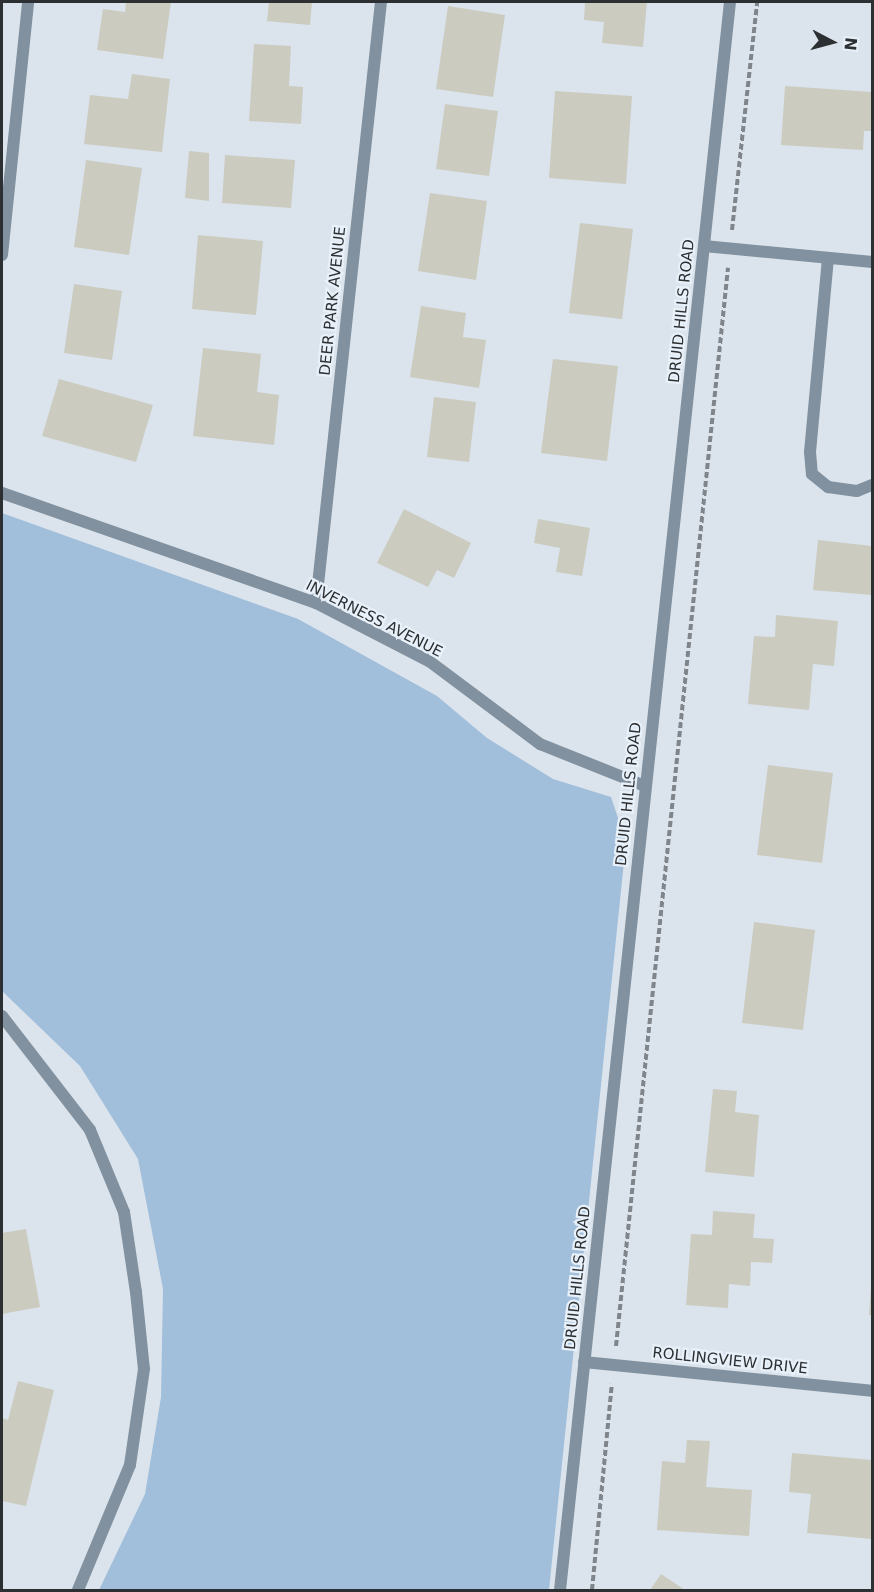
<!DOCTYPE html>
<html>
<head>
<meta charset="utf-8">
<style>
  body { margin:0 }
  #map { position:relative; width:874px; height:1592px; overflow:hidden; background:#dbe4ec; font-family:"DejaVu Sans",sans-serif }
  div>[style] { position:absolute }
  .green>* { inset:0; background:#a1bedb }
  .building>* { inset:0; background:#cbcbc0 }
  .path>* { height:4px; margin-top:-2px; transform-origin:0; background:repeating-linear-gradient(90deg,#7f858a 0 6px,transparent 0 9px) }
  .service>* { height:12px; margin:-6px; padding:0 6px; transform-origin:6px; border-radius:6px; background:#82919f }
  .minor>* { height:12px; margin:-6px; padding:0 6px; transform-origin:6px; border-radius:6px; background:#82919f }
  .tertiary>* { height:12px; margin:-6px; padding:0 6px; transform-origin:6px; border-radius:6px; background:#82919f }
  span { translate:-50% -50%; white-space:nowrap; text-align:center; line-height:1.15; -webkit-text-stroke:4.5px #e8f1f9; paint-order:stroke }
  .street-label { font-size:15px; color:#2d3033 }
  .frame { position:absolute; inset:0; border:3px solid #2d3033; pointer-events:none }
  .north { position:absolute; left:802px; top:12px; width:60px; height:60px; -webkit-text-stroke:4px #e8f1f9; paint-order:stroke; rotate:96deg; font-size:16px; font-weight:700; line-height:24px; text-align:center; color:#2d3033 }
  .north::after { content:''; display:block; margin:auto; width:21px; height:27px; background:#2d3033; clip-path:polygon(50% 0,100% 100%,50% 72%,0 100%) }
</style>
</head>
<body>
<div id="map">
  <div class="green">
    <i style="clip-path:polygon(2px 513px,298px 619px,437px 696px,487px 738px,553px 779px,611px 797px,626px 842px,549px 1590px,99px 1590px,145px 1494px,161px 1397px,163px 1289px,138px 1159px,80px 1066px,2px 991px)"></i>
  </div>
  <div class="building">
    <i style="clip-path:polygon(126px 2px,171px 2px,163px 59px,97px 50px,103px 9px,125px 12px)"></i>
    <i style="clip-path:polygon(269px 2px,312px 2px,310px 25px,267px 21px)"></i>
    <i style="clip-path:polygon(585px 2px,647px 2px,643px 47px,602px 43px,604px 22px,584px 20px)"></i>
    <i style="clip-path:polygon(448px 6px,505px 15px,493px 97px,436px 89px)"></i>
    <i style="clip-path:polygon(254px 44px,291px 46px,289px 86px,303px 87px,301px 124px,249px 121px)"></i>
    <i style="clip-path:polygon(132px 74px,170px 79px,162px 152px,84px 144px,90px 95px,128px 99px)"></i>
    <i style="clip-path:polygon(785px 86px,872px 92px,872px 131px,864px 131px,863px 150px,781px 145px)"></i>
    <i style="clip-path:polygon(555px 91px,632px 96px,626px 184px,549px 178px)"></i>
    <i style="clip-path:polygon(445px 104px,498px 111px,489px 176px,436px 169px)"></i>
    <i style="clip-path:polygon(189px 151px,209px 153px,209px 201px,185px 198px)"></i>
    <i style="clip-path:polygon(225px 155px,295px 160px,291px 208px,222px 203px)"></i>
    <i style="clip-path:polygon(86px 160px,142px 168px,129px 255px,74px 247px)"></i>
    <i style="clip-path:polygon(430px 193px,487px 201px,476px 280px,418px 271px)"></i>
    <i style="clip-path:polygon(580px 223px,633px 229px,622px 319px,569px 313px)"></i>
    <i style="clip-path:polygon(198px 235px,263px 241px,256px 315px,192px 309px)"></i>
    <i style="clip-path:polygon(74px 284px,122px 291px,112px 360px,64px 353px)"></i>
    <i style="clip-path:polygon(421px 306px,466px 313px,463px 337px,486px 340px,479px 388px,410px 377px)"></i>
    <i style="clip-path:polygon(203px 348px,261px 354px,257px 392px,279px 395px,274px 445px,193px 436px)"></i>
    <i style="clip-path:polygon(553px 359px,618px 366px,607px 461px,541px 453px)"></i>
    <i style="clip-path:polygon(59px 379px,153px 405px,136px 462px,42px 436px)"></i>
    <i style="clip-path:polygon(434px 397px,476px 402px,469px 462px,427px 457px)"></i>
    <i style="clip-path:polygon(404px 509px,471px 543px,454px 578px,437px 570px,428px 587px,377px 563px)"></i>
    <i style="clip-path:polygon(538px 519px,590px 528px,582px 576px,556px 572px,560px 548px,534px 543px)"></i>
    <i style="clip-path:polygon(818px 540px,872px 546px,872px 595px,813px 590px)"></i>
    <i style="clip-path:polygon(776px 615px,838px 621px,834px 666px,813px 664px,809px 710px,748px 704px,754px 636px,775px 637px)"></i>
    <i style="clip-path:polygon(768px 765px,833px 773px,822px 863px,757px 855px)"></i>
    <i style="clip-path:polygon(754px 922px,815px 930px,803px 1030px,742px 1023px)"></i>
    <i style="clip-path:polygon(713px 1089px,737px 1091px,735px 1112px,759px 1115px,754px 1177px,705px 1172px)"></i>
    <i style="clip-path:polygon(713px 1211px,755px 1214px,753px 1238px,774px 1239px,772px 1263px,751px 1262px,750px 1286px,729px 1284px,728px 1308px,686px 1305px,691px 1234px,712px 1235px)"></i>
    <i style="clip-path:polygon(26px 1229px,40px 1307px,2px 1314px,2px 1233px)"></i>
    <i style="clip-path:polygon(871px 1286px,872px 1286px,872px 1315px,869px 1315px)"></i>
    <i style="clip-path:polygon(18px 1381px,54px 1390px,26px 1506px,2px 1501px,2px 1418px,8px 1420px)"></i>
    <i style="clip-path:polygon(687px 1440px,710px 1441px,706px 1487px,752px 1490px,749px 1536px,657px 1530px,662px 1461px,685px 1463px)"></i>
    <i style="clip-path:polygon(792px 1453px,872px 1460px,872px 1539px,807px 1533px,811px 1494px,789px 1492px)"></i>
    <i style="clip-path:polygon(661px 1574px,685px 1590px,650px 1590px)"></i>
  </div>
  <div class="path">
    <i style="left:732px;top:230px;width:229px;rotate:-83.7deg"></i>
    <i style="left:616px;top:1346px;width:1084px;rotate:-84.07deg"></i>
    <i style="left:592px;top:1590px;width:207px;rotate:-84.5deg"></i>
  </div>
  <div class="service">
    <i style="left:828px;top:258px;width:195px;rotate:95.3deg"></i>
    <i style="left:810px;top:452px;width:22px;rotate:85deg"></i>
    <i style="left:812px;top:474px;width:21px;rotate:39deg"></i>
    <i style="left:828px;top:487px;width:29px;rotate:8deg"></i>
    <i style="left:857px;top:491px;width:16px;rotate:-22deg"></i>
  </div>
  <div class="minor">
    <i style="left:704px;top:246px;width:169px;rotate:5.4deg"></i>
    <i style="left:2px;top:255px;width:254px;rotate:-84.1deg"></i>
    <i style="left:2px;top:493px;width:333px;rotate:19.3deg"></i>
    <i style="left:316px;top:603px;width:127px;rotate:27.2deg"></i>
    <i style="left:429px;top:661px;width:139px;rotate:36.8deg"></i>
    <i style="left:540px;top:744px;width:113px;rotate:21.8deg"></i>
    <i style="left:316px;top:603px;width:605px;rotate:-83.83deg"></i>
    <i style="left:2px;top:1016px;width:144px;rotate:52.3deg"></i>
    <i style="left:90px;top:1130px;width:89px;rotate:67.5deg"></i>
    <i style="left:124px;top:1212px;width:81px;rotate:81.5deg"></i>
    <i style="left:136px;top:1292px;width:77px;rotate:84.1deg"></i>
    <i style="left:144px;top:1369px;width:97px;rotate:98.3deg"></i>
    <i style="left:130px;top:1465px;width:135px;rotate:112.6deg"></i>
    <i style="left:584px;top:1362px;width:289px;rotate:5.7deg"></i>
  </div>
  <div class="tertiary">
    <i style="left:560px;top:1590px;width:1597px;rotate:-83.89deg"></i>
  </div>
  <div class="street-label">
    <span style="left:333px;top:301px;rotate:-84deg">DEER PARK AVENUE</span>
    <span style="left:682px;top:311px;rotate:-84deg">DRUID HILLS ROAD</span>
    <span style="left:374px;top:619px;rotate:27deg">INVERNESS AVENUE</span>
    <span style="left:629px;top:794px;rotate:-84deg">DRUID HILLS ROAD</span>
    <span style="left:578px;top:1278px;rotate:-84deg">DRUID HILLS ROAD</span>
    <span style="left:730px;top:1361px;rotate:6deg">ROLLINGVIEW DRIVE</span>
  </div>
  <div class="frame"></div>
  <div class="north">N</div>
</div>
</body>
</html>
